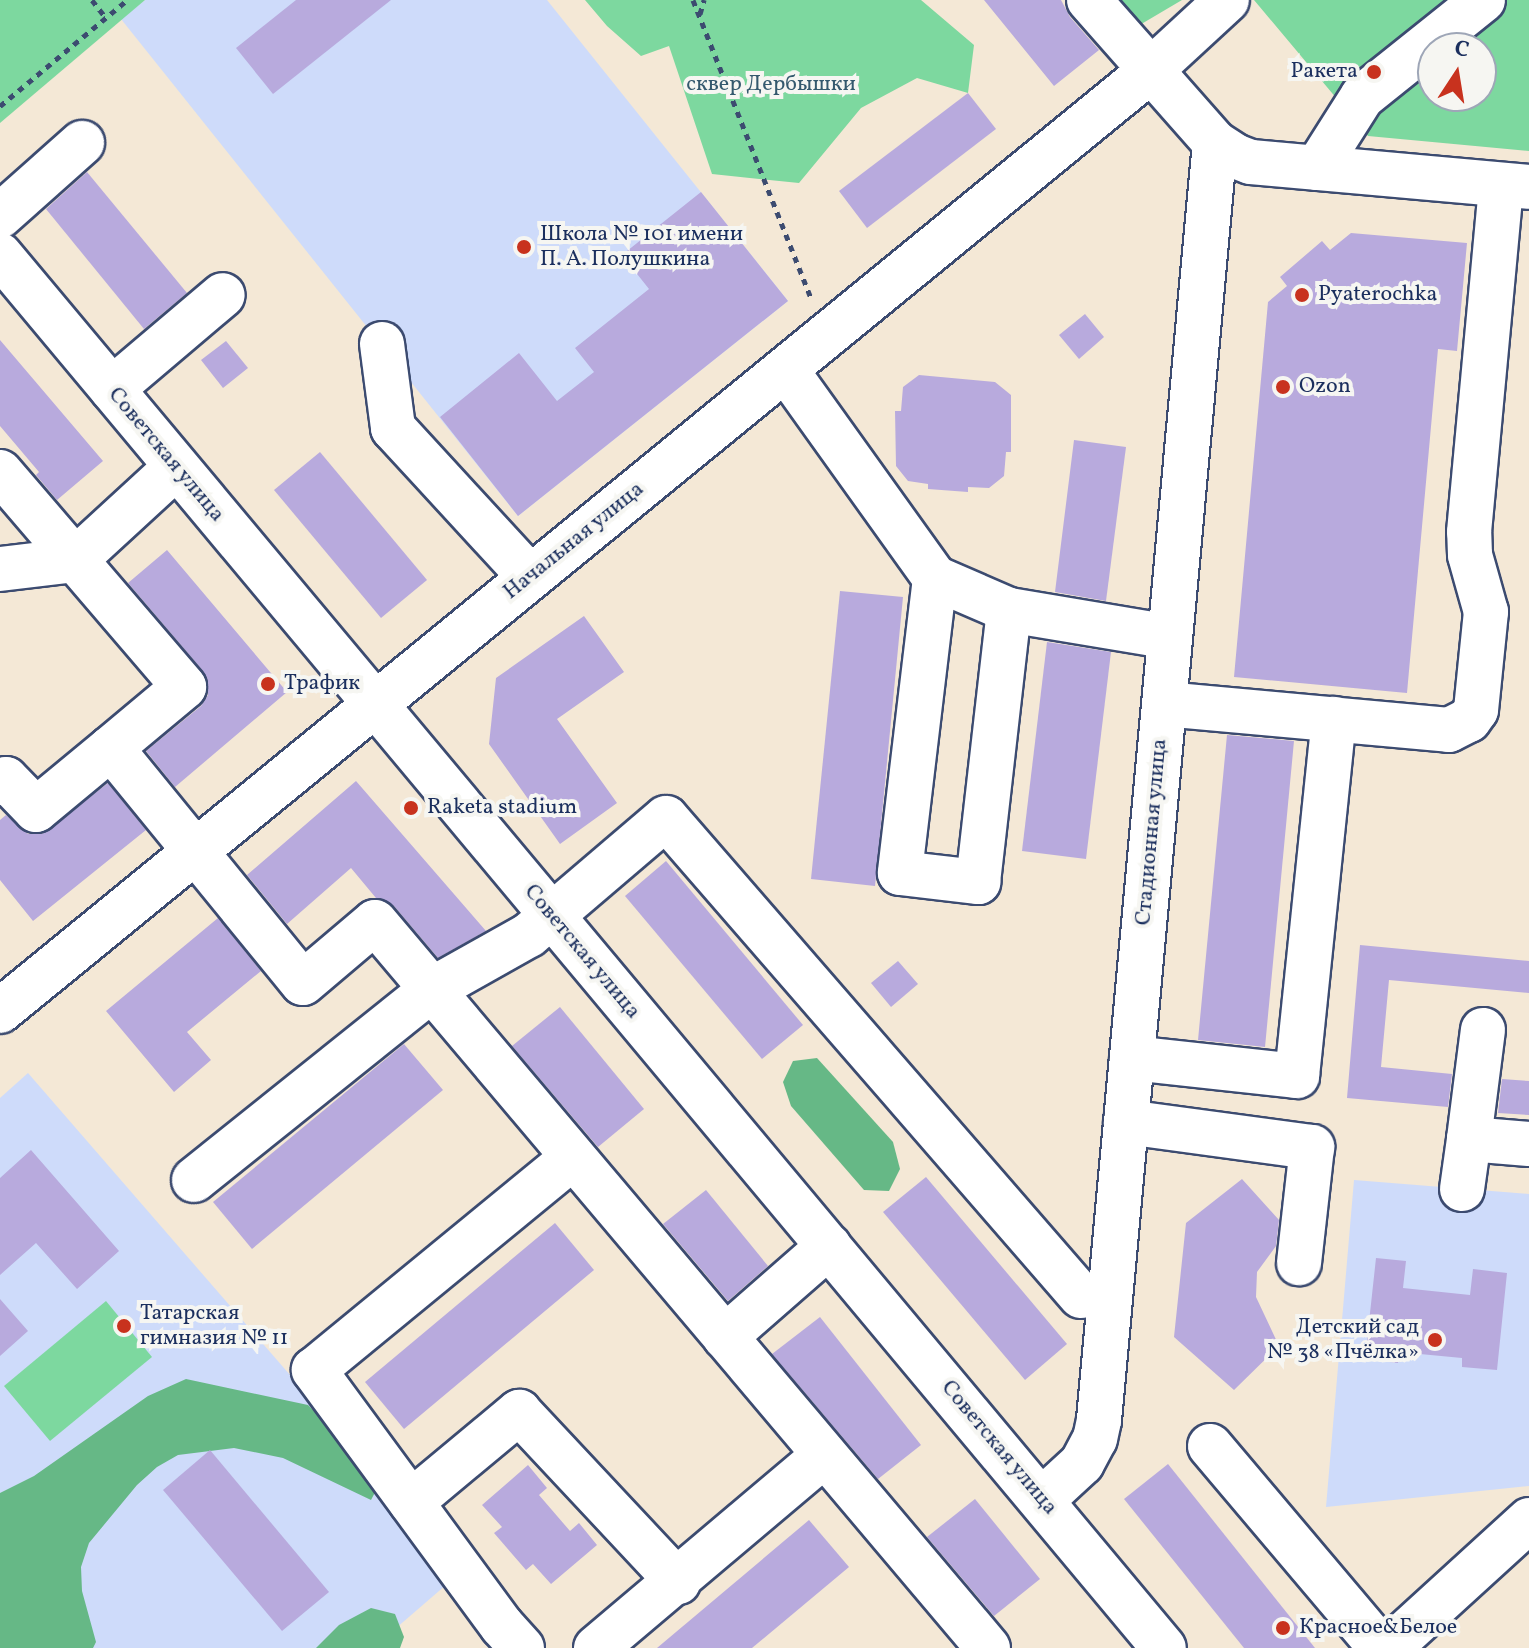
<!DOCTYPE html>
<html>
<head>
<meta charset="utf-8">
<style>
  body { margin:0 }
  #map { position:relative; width:1529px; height:1648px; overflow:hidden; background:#f4e8d6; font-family:Vollkorn,serif }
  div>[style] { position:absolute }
  .built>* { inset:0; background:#cedbfa }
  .green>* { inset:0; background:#7dd89f }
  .forest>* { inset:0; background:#66b886 }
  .building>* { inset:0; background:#b8aadd }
  .path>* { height:5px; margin-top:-2.5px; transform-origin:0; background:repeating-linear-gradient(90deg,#3c4b70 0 6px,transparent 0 12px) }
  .roads { filter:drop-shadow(2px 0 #3c4b70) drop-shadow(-2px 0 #3c4b70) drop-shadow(0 2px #3c4b70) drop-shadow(0 -2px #3c4b70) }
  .minor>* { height:44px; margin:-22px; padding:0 22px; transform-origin:22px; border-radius:22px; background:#fff }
  .dots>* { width:22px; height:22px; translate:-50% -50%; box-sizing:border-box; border:4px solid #f6f6f2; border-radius:50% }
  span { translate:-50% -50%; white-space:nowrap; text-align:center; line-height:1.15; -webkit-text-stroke:8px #f6f6f2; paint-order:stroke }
  .poi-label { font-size:22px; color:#1b2f5e }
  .right { translate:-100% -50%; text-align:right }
  .left { translate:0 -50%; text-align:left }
  .park-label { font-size:22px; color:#34596e }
  .street-label { font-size:22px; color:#1b2f5e }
  .north { position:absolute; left:1417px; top:32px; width:80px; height:80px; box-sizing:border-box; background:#f6f6f2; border:2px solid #9ea6b7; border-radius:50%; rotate:12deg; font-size:22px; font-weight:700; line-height:32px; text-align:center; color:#1b2f5e }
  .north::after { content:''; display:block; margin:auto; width:28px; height:36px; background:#c8321e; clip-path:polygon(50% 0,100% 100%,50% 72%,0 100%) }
</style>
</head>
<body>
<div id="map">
  <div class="built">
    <i style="clip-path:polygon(145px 0,547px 0,788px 301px,518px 516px,121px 19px)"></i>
    <i style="clip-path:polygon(28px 1073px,461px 1572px,373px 1648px,81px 1648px,0 1555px,0 1098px)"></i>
    <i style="clip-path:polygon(1354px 1180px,1529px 1194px,1529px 1486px,1326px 1507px)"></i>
  </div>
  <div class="green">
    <i style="clip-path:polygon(0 0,145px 0,0 123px)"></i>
    <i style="clip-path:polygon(585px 0,921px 0,974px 45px,968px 93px,917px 78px,861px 108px,799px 183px,712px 174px,669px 46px,641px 56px,607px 26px)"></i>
    <i style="clip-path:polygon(1121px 0,1182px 0,1138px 26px)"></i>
    <i style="clip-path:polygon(evenodd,1254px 0,1529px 0,1529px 151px,1368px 136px,1254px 0,1433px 48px,1481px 48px,1481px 96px,1433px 96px,1433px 48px)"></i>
    <i style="clip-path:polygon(106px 1301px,152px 1357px,50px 1441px,4px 1386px)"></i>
  </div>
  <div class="forest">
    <i style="clip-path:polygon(817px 1058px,893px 1142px,900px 1169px,889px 1191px,864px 1190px,791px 1106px,783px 1082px,793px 1061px)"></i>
    <i style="clip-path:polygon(186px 1379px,308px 1405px,382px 1479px,371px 1500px,283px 1458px,234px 1448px,178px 1455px,157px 1467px,137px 1485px,89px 1543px,81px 1567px,82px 1591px,96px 1642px,93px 1648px,0 1648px,0 1493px,34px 1476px,148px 1396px)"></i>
    <i style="clip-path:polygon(371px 1608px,395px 1614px,404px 1637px,400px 1648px,316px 1648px,339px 1625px)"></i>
  </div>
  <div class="building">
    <i style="clip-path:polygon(296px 0,391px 0,273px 94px,236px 48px)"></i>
    <i style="clip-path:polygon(984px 0,1061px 0,1070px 17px,1099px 50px,1054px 86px)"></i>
    <i style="clip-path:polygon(968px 93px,996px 129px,867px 228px,839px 191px)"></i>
    <i style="clip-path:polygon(87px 172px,187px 293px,144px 329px,46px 209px)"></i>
    <i style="clip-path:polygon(701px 192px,788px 301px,518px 516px,440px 417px,519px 353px,557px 401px,594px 372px,575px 348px,649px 289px,622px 255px)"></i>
    <i style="clip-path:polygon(1351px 233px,1467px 243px,1457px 351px,1438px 349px,1407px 693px,1234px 677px,1268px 302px,1287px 286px,1280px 277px,1322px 241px,1330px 250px)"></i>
    <i style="clip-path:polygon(1085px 314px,1104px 337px,1079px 359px,1059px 335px)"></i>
    <i style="clip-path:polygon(0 340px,103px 461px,57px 500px,36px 475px,39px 472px,0 426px)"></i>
    <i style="clip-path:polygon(226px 341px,248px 368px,223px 388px,201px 360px)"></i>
    <i style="clip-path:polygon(919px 375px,995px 382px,1011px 395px,1011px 452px,1006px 452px,1004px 476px,989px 488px,968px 487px,968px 492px,928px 489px,928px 484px,908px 481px,896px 466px,895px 411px,901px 411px,903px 387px)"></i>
    <i style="clip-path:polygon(1074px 440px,1126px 447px,1106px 601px,1055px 592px)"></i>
    <i style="clip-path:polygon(320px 452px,427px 580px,381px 618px,274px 490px)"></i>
    <i style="clip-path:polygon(167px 550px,287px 692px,175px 787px,146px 751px,201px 706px,208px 695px,208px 682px,203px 671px,128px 583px)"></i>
    <i style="clip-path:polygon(840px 591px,903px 597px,875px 886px,811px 879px)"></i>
    <i style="clip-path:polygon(584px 616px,624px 672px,557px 719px,617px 803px,560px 844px,489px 744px,496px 678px)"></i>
    <i style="clip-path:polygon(1047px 642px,1111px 652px,1086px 859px,1022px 851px)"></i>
    <i style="clip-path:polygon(1227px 735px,1294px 741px,1265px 1047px,1198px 1040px)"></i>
    <i style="clip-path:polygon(356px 781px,486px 931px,438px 958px,394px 906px,376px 898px,351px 868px,287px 924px,247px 875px)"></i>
    <i style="clip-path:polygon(108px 783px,146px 830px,33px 921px,0 880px,0 820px,6px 815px,28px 834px,42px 834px)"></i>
    <i style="clip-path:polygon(666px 861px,803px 1025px,762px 1059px,625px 896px)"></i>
    <i style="clip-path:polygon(218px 918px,261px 971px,187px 1032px,211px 1060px,174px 1092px,106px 1011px)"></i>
    <i style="clip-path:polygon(1360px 945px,1529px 961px,1529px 993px,1389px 980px,1381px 1067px,1452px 1074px,1448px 1107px,1347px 1098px)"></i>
    <i style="clip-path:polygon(898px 961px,918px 984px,891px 1007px,871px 983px)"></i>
    <i style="clip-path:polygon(560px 1007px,644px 1109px,598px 1147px,512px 1046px)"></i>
    <i style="clip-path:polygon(404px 1044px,443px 1090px,252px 1249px,213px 1202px)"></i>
    <i style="clip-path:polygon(1502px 1079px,1529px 1081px,1529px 1115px,1498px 1113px)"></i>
    <i style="clip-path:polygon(31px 1150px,119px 1251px,77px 1289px,36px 1243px,0 1275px,0 1178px)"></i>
    <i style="clip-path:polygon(926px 1177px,1067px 1344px,1025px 1380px,883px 1212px)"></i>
    <i style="clip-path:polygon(1242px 1179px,1279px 1220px,1276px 1246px,1257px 1272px,1256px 1297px,1279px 1346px,1234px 1390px,1174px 1337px,1186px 1223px)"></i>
    <i style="clip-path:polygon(706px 1190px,768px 1266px,728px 1301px,663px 1224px)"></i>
    <i style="clip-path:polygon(555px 1223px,594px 1270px,404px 1429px,365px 1382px)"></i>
    <i style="clip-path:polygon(1376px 1258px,1406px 1261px,1403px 1288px,1470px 1295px,1473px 1269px,1507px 1273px,1497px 1370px,1462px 1367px,1462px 1358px,1399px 1352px,1398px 1363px,1365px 1359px)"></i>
    <i style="clip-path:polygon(0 1299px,28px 1331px,0 1356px)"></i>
    <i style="clip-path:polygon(820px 1317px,921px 1445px,878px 1479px,772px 1354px)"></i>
    <i style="clip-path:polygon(210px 1450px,329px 1592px,282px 1631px,163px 1490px)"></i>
    <i style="clip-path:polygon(1168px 1464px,1315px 1648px,1244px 1648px,1124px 1499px)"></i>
    <i style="clip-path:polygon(528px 1465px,547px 1488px,539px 1495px,570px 1531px,579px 1523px,597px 1545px,551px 1584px,533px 1564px,526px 1570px,494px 1533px,502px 1527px,482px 1505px)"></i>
    <i style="clip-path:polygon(975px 1499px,1040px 1579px,994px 1616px,927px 1537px)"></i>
    <i style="clip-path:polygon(809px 1520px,849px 1567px,752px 1648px,657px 1648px)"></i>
  </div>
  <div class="path">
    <i style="left:92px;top:0;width:23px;rotate:52deg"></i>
    <i style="left:693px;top:0;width:323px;rotate:68.4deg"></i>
    <i style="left:700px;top:14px;width:15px;rotate:-74deg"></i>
    <i style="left:0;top:106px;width:165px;rotate:-39.8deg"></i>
  </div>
  <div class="roads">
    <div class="minor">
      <i style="left:1089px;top:0;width:191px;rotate:48.6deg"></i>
      <i style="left:1215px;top:143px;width:24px;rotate:33deg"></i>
      <i style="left:1235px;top:156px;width:17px;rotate:21deg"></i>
      <i style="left:1251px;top:162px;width:279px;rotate:5.1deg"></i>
      <i style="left:1317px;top:168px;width:84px;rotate:-57.6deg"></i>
      <i style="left:1362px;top:97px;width:155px;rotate:-38.7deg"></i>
      <i style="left:0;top:216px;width:110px;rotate:-41.7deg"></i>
      <i style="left:0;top:255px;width:1815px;rotate:50.12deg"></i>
      <i style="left:382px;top:344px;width:85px;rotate:82.5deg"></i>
      <i style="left:393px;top:428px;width:202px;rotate:47.4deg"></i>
      <i style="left:786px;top:370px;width:256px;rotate:54.4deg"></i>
      <i style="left:935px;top:578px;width:81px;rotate:23.4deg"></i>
      <i style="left:1009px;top:610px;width:163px;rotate:9.5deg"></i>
      <i style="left:112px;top:389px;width:145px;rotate:-40.3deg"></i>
      <i style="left:0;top:472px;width:283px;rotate:49.4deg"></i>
      <i style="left:184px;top:687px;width:95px;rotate:140.1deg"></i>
      <i style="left:111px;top:748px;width:303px;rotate:50.8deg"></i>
      <i style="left:303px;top:983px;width:94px;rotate:-40.3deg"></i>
      <i style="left:375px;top:922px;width:950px;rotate:49.82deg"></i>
      <i style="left:0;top:569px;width:76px;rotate:-6.8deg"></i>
      <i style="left:75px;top:560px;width:137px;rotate:-42.6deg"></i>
      <i style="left:935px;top:578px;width:297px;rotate:96.8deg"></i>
      <i style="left:900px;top:873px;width:79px;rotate:6.6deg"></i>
      <i style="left:978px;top:882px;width:274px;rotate:-83.5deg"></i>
      <i style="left:1164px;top:704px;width:286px;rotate:5.2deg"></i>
      <i style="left:1449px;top:730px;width:22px;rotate:-27deg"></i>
      <i style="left:1469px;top:720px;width:12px;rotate:-55deg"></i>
      <i style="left:1476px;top:710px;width:99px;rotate:-84.2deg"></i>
      <i style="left:1486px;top:612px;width:59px;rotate:-105.7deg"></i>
      <i style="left:1470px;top:555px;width:23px;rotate:-92deg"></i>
      <i style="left:1469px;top:532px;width:348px;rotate:-84.7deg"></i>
      <i style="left:0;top:783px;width:7px;rotate:-34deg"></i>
      <i style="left:6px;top:779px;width:43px;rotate:45.9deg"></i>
      <i style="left:36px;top:810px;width:97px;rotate:-39.6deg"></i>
      <i style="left:0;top:1011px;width:1484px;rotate:-39.26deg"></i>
      <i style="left:1149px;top:72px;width:106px;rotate:-42.7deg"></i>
      <i style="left:1132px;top:1058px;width:166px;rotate:6.2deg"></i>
      <i style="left:1297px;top:1076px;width:359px;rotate:-84.1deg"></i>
      <i style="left:1126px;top:1122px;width:188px;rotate:7.7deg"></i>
      <i style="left:1312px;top:1147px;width:117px;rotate:96.4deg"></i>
      <i style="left:1469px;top:1139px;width:110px;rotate:-82.7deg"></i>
      <i style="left:194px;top:1180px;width:304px;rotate:-38.7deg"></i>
      <i style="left:431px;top:990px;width:112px;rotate:-29.3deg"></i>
      <i style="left:529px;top:935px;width:180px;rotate:-40.5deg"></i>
      <i style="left:666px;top:818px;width:633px;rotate:49.04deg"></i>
      <i style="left:1462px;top:1189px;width:50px;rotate:-82deg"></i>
      <i style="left:1469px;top:1139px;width:60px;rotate:4.8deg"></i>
      <i style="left:725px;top:1337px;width:138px;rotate:-41.2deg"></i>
      <i style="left:1210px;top:1446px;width:265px;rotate:49.8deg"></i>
      <i style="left:1043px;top:1499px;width:53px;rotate:-42.7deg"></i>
      <i style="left:1082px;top:1463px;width:27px;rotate:-62deg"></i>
      <i style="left:1095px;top:1439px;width:19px;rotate:-78deg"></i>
      <i style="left:1099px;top:1420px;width:1282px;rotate:-84.81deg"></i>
      <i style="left:411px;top:1502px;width:141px;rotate:-39.8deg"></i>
      <i style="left:519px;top:1412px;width:233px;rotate:46.9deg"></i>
      <i style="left:522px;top:1648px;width:30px;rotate:-132deg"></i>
      <i style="left:502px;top:1626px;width:318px;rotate:-126.3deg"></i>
      <i style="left:314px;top:1370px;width:335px;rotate:-39.4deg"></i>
      <i style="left:596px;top:1648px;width:299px;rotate:-40.2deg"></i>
      <i style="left:1389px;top:1648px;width:190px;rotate:-42.4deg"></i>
    </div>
  </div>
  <div class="dots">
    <i style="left:1374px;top:72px;background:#c8321e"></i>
    <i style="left:524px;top:247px;background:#c8321e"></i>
    <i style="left:1302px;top:295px;background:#c8321e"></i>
    <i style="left:1283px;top:387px;background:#c8321e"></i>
    <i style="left:268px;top:684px;background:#c8321e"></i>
    <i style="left:411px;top:808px;background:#c8321e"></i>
    <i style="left:124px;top:1326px;background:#c8321e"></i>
    <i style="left:1435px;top:1340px;background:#c8321e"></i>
    <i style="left:1283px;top:1628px;background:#c8321e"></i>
  </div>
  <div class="poi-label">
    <span class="right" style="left:1358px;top:72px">Ракета</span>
    <span class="left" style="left:540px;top:247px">Школа № 101 имени<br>П. А. Полушкина</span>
    <span class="left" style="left:1318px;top:295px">Pyaterochka</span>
    <span class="left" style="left:1299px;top:387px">Ozon</span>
    <span class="left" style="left:284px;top:684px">Трафик</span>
    <span class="left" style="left:427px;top:808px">Raketa stadium</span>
    <span class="left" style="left:140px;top:1326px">Татарская<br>гимназия № 11</span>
    <span class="right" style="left:1419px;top:1340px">Детский сад<br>№ 38 «Пчёлка»</span>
    <span class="left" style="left:1299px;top:1628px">Красное&amp;Белое</span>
  </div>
  <div class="park-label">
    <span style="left:771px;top:85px">сквер Дербышки</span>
  </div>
  <div class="street-label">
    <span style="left:166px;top:455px;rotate:50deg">Советская улица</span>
    <span style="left:574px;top:541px;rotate:-39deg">Начальная улица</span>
    <span style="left:1152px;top:832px;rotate:-85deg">Стадионная улица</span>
    <span style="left:582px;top:952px;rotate:50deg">Советская улица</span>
    <span style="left:999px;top:1448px;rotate:50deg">Советская улица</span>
  </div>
  <div class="north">С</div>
</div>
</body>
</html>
